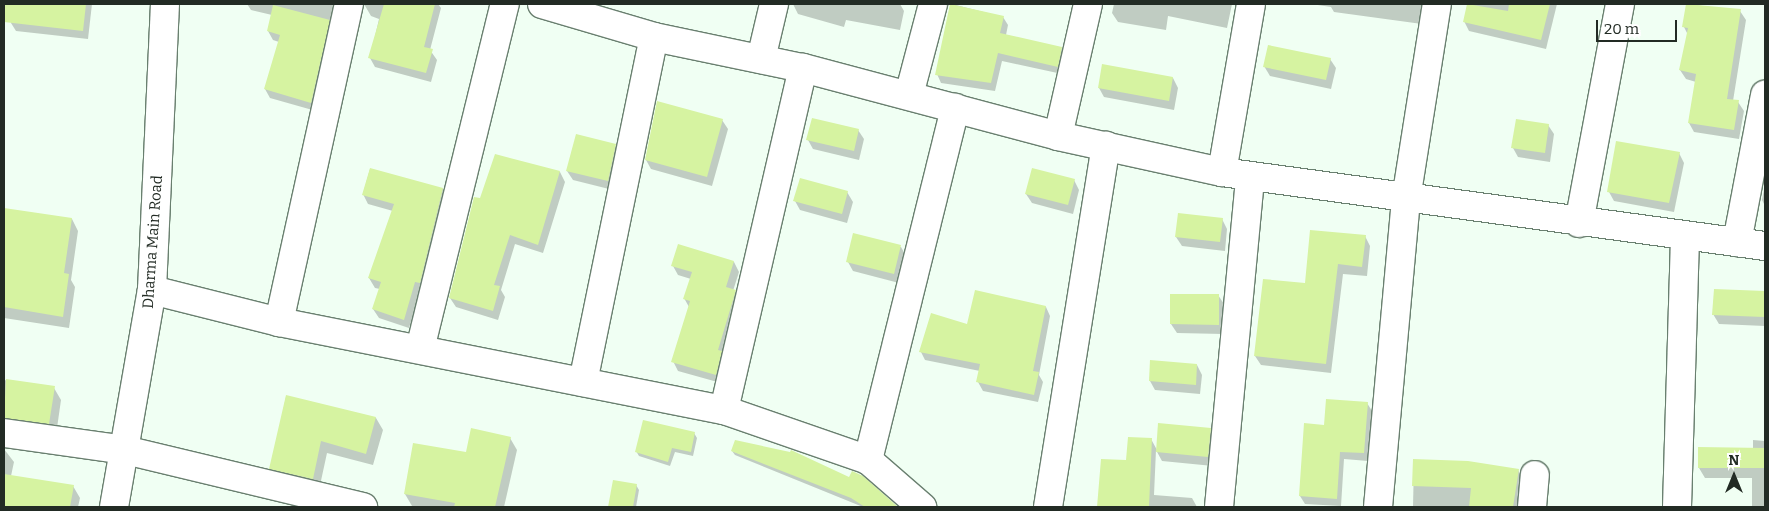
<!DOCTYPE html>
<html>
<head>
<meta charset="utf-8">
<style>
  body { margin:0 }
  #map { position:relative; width:1769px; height:511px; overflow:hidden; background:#f0fff3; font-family:Bitter,serif }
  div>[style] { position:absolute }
  .shadow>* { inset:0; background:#0003 }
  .building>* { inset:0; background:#d6f3a1 }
  .roads { filter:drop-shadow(1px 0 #697f6f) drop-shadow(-1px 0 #697f6f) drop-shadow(0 1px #697f6f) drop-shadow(0 -1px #697f6f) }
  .minor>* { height:28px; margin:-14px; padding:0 14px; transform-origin:14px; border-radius:14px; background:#fff }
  span { translate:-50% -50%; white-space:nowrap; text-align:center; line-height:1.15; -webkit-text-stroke:4px #fff; paint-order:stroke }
  .street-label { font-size:15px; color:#222b24 }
  .frame { position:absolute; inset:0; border:5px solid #222b24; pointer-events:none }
  .north { position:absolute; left:1709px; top:451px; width:50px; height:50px; -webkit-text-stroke:4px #fff; paint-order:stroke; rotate:0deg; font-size:14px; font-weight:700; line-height:20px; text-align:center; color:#222b24 }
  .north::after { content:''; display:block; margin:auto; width:18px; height:22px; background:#222b24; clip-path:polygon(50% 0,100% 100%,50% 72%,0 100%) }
  .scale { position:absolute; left:1596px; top:20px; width:81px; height:22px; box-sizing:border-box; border:2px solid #222b24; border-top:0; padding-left:6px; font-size:15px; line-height:18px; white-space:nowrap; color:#222b24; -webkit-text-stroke:4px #fff; paint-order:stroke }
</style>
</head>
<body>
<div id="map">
  <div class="shadow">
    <i style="clip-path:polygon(13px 4px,92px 4px,88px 39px,16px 31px,11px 23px)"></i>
    <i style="clip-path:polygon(247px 4px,344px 4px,316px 111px,270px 98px,265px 89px,279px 42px,273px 40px,268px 31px,272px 15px,251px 10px)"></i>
    <i style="clip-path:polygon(364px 4px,438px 4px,441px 8px,430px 50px,437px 60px,431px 82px,375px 67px,370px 58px,379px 19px,371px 16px)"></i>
    <i style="clip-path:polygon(793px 4px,900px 4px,904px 11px,900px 30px,846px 20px,844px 27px,798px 14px)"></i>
    <i style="clip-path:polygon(952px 4px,1003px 17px,1008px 25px,1006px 35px,1061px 48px,1066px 56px,1062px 74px,1002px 61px,995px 91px,941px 83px,937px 74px)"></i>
    <i style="clip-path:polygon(1114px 4px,1232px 4px,1227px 28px,1168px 16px,1166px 30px,1118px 22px,1112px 13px)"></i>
    <i style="clip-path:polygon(1311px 4px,1425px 4px,1422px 24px,1334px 12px,1331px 7px)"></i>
    <i style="clip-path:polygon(1468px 4px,1557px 4px,1546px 49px,1469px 31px,1464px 21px)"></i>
    <i style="clip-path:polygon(1687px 4px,1740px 11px,1746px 20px,1733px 101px,1738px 102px,1744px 111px,1739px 139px,1694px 132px,1689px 123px,1696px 82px,1686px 79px,1680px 70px,1688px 35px,1684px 27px)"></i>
    <i style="clip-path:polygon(1330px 59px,1336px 68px,1331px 89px,1270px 76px,1264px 66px)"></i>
    <i style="clip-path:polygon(1173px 78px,1178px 88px,1174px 110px,1104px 97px,1099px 88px)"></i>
    <i style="clip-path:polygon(722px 120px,728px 129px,712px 186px,651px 169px,646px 160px)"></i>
    <i style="clip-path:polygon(1548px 125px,1554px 134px,1550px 162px,1518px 157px,1513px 148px)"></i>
    <i style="clip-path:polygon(858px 130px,864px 139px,859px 160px,813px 149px,808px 140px)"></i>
    <i style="clip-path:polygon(615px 145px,621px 155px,613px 190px,573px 180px,567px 171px)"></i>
    <i style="clip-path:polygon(1679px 153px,1684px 163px,1674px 212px,1614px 201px,1609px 192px)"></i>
    <i style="clip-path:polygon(496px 155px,560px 172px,565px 182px,543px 253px,515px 244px,501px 290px,505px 297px,498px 320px,456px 307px,450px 298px)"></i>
    <i style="clip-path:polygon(370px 169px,443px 189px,448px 199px,409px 328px,379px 318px,373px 309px,380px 289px,375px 288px,369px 278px,393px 211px,368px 204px,363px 194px)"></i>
    <i style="clip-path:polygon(1074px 180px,1079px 190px,1073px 214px,1032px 203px,1026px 194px)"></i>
    <i style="clip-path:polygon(1765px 184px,1765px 206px,1762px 200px)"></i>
    <i style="clip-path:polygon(847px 192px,853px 202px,847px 223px,800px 210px,795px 201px)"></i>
    <i style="clip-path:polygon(4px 211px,72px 219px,78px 231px,71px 280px,75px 287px,69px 328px,4px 318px)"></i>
    <i style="clip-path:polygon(1222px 219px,1227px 229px,1225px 251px,1182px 246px,1176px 237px)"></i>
    <i style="clip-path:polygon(854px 235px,901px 247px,906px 256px,899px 283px,853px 271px,848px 262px)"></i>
    <i style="clip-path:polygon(1365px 236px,1370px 246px,1367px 276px,1343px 274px,1331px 373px,1261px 365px,1255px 356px,1306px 284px)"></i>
    <i style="clip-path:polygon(679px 246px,734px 262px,739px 272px,733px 291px,740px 301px,721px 383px,678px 371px,673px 361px,689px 307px,684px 298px,691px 279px,678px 275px,673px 266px)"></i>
    <i style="clip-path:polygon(1715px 290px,1765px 293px,1765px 326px,1719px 324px,1713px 314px)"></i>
    <i style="clip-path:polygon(1218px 295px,1224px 304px,1223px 334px,1177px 333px,1171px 324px)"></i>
    <i style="clip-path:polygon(1046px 307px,1050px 316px,1039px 375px,1043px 382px,1038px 402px,983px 391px,978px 382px,980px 371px,925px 360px,921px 352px,968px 326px)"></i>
    <i style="clip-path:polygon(1197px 365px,1202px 375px,1200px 394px,1155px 390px,1150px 381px)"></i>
    <i style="clip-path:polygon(4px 380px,54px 388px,61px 400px,56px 435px,4px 432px)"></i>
    <i style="clip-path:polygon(286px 397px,376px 418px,383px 430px,373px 465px,327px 453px,319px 490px,278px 480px,271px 468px)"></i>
    <i style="clip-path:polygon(1367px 403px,1372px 411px,1368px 461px,1344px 459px,1341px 506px,1305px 504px,1300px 496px,1325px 426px)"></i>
    <i style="clip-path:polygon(1210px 429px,1215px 439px,1213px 466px,1162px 461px,1156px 450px,1154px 495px,1192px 498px,1197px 507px,1098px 507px,1102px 460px,1127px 462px,1151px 439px,1157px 450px)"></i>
    <i style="clip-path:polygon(694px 433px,697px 438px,693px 456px,675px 452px,670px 466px,639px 456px,636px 451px)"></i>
    <i style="clip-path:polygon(510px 438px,517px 450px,504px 507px,412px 506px,405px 494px,467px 454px)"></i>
    <i style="clip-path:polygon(1753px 440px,1765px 441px,1765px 507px,1752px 507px,1752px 478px,1705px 478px,1699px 468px,1699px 448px,1753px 449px)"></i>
    <i style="clip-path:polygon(4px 449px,14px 462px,11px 476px,73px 486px,80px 498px,78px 507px,4px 507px)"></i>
    <i style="clip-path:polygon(732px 451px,893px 507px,863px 507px,735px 455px)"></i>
    <i style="clip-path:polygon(1414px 461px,1518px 470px,1523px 479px,1519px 507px,1413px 507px)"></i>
    <i style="clip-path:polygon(614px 481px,636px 485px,639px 490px,636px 507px,609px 507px)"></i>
  </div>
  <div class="building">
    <i style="clip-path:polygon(4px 4px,86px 4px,83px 31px,4px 22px)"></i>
    <i style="clip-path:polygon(384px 4px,435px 4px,424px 47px,433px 49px,426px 73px,368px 58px)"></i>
    <i style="clip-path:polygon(950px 4px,1004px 16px,1000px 33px,1062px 47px,1058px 67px,998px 53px,991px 83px,935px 75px)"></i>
    <i style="clip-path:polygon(1467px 4px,1508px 11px,1509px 4px,1550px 4px,1541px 40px,1463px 22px)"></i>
    <i style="clip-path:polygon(1686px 4px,1741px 9px,1727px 99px,1739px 100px,1734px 130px,1688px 123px,1696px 74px,1679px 70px,1688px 28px,1682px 27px)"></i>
    <i style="clip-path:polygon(273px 5px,330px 20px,311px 103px,264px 89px,280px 35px,267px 31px)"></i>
    <i style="clip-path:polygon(1268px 45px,1331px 58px,1326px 80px,1263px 67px)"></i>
    <i style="clip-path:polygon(1102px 64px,1173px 77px,1169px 101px,1098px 88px)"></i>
    <i style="clip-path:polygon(657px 101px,723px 119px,707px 177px,645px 160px)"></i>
    <i style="clip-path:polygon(812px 118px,859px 129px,854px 151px,806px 140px)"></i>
    <i style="clip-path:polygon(1516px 119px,1549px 124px,1545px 153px,1511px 148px)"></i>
    <i style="clip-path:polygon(576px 134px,616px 144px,608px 181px,566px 171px)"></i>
    <i style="clip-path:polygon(1616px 141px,1680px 152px,1669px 203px,1607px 192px)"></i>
    <i style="clip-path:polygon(495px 154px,560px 171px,538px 245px,510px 235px,494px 285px,500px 286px,493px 311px,449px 298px,474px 197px,480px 198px)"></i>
    <i style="clip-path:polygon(370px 168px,443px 188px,420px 283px,415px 282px,404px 320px,372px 309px,381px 282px,368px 278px,394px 204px,362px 195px)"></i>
    <i style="clip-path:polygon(1032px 168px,1075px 179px,1068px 205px,1025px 194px)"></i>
    <i style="clip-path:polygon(800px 178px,848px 191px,842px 214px,793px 201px)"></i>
    <i style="clip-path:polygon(4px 208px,72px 218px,64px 273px,69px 274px,63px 317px,4px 307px)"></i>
    <i style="clip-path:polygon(1178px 213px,1223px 218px,1220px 242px,1175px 237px)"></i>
    <i style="clip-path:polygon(1310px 230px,1366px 235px,1362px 267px,1338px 264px,1326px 364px,1254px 356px,1263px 279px,1305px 283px)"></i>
    <i style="clip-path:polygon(853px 233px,901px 245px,894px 274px,846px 262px)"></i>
    <i style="clip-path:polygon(678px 244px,734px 261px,726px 287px,736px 290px,718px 350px,722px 351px,716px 375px,671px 362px,690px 301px,683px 299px,692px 272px,671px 266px)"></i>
    <i style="clip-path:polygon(1714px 289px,1765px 291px,1764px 317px,1712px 315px)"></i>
    <i style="clip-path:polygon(975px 290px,1046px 306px,1033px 371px,1039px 372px,1034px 395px,976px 382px,980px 364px,919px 352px,931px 313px,967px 324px)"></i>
    <i style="clip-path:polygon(1170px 294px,1219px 294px,1219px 325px,1170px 324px)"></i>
    <i style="clip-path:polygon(1150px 360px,1197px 364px,1196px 385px,1149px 381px)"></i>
    <i style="clip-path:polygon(6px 379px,55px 386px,49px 424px,4px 418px)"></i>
    <i style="clip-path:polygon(286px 395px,376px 417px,366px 454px,321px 441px,313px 479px,269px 469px)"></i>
    <i style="clip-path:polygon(1326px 399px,1368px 402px,1364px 453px,1340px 452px,1337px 499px,1299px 496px,1304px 423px,1324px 425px)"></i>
    <i style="clip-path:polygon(643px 420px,695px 432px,691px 452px,672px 448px,668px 462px,635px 452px)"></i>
    <i style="clip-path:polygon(1158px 423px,1211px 428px,1208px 457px,1156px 452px)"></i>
    <i style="clip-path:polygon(471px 428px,511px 437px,495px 507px,454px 507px,455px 503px,404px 494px,413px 443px,466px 452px)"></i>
    <i style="clip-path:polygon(1128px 437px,1152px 438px,1149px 507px,1097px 507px,1101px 459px,1126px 460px)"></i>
    <i style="clip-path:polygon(735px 440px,790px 452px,791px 450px,849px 477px,852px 471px,863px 476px,898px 507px,865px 507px,851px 498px,731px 451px)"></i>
    <i style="clip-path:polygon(1698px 447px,1765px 448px,1765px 468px,1698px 468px)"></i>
    <i style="clip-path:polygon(1413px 459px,1468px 461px,1519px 469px,1513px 507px,1469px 507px,1471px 488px,1412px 486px)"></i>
    <i style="clip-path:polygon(4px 474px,74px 485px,70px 507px,4px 507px)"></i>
    <i style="clip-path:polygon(613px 480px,637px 484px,633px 507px,608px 507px)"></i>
  </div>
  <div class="roads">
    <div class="minor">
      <i style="left:542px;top:4px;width:117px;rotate:16.4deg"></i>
      <i style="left:654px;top:37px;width:152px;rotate:11.8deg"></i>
      <i style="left:803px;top:68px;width:264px;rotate:14.9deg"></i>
      <i style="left:1058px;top:136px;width:168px;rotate:12.4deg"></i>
      <i style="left:1222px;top:172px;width:548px;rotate:7.76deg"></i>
      <i style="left:761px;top:59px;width:57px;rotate:-76.7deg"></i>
      <i style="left:909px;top:95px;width:94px;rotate:-75.2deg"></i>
      <i style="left:1058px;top:136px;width:135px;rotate:-77.2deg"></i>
      <i style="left:1222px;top:172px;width:170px;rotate:-80.2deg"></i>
      <i style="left:1579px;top:223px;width:223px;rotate:-79.4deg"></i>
      <i style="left:1737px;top:242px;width:150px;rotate:-79.2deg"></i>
      <i style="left:152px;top:290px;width:131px;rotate:14.1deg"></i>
      <i style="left:279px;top:322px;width:454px;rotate:11.2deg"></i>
      <i style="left:724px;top:410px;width:152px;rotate:19.1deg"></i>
      <i style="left:868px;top:460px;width:72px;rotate:41deg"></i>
      <i style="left:279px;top:322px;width:326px;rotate:-77.6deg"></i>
      <i style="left:420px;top:349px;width:355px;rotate:-76.2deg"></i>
      <i style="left:583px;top:382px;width:352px;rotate:-78.4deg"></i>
      <i style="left:724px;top:410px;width:351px;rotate:-77deg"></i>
      <i style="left:4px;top:433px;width:122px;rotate:8deg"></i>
      <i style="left:125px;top:450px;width:245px;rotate:13.5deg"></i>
      <i style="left:868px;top:460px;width:363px;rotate:-76.1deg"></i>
      <i style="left:114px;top:507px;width:220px;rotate:-80.1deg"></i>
      <i style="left:152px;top:290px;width:286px;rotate:-87.4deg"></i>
      <i style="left:1048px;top:507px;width:366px;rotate:-80.9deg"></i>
      <i style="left:1219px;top:507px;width:331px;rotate:-84.6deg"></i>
      <i style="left:1378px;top:507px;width:309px;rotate:-84.8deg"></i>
      <i style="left:1406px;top:199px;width:197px;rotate:-81deg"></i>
      <i style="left:1532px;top:507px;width:32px;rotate:-85deg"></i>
      <i style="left:1677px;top:507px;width:271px;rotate:-88.3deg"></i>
    </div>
  </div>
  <div class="street-label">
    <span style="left:153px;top:242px;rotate:-86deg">Dharma Main Road</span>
  </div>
  <div class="frame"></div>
  <div class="north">N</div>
  <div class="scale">20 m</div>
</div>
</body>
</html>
